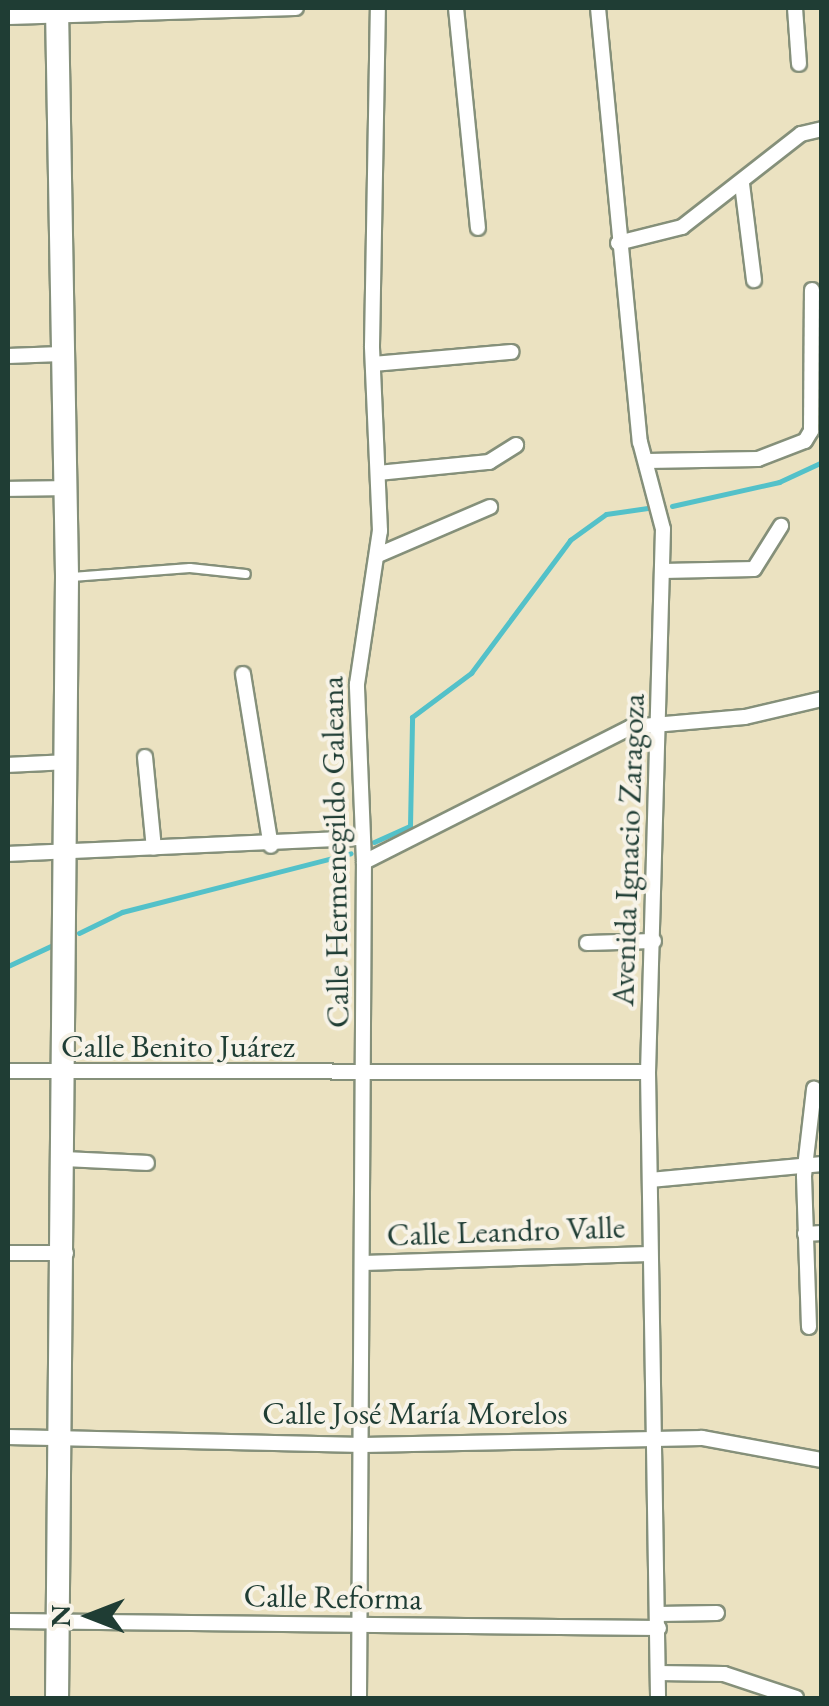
<!DOCTYPE html>
<html>
<head>
<meta charset="utf-8">
<style>
  body { margin:0 }
  #map { position:relative; width:829px; height:1706px; overflow:hidden; background:#ebe2c1; font-family:"EB Garamond",serif }
  div>[style] { position:absolute }
  .stream>* { height:5px; margin:-2.5px; padding:0 2.5px; transform-origin:2.5px; border-radius:2.5px; background:#53c1c9 }
  .roads { filter:drop-shadow(2px 0 #85907a) drop-shadow(-2px 0 #85907a) drop-shadow(0 2px #85907a) drop-shadow(0 -2px #85907a) }
  .lane>* { height:8px; margin:-4px; padding:0 4px; transform-origin:4px; border-radius:4px; background:#fff }
  .street>* { height:14px; margin:-7px; padding:0 7px; transform-origin:7px; border-radius:7px; background:#fff }
  .primary>* { height:22px; margin:-11px; padding:0 11px; transform-origin:11px; border-radius:11px; background:#fff }
  span { translate:-50% -50%; white-space:nowrap; text-align:center; line-height:1.15; -webkit-text-stroke:8px #f7f3e8; paint-order:stroke }
  .street-label { font-size:32px; color:#1f3d34 }
  .frame { position:absolute; inset:0; border:10px solid #1f3d34; pointer-events:none }
  .north { position:absolute; left:40px; top:1566px; width:100px; height:100px; -webkit-text-stroke:8px #f7f3e8; paint-order:stroke; rotate:270deg; font-size:28px; font-weight:700; line-height:40px; text-align:center; color:#1f3d34 }
  .north::after { content:''; display:block; margin:auto; width:35px; height:45px; background:#1f3d34; clip-path:polygon(50% 0,100% 100%,50% 72%,0 100%) }
</style>
</head>
<body>
<div id="map">
  <div class="stream">
    <i style="left:672px;top:506px;width:110px;rotate:-12.6deg"></i>
    <i style="left:779px;top:482px;width:47px;rotate:-24.9deg"></i>
    <i style="left:374px;top:842px;width:39px;rotate:-24deg"></i>
    <i style="left:410px;top:826px;width:109px;rotate:-88.9deg"></i>
    <i style="left:412px;top:717px;width:74px;rotate:-36.7deg"></i>
    <i style="left:471px;top:673px;width:166px;rotate:-53.3deg"></i>
    <i style="left:570px;top:540px;width:44px;rotate:-35.8deg"></i>
    <i style="left:606px;top:514px;width:42px;rotate:-8.1deg"></i>
    <i style="left:79px;top:933px;width:48px;rotate:-26deg"></i>
    <i style="left:122px;top:912px;width:236px;rotate:-14.4deg"></i>
    <i style="left:8px;top:966px;width:50px;rotate:-25deg"></i>
  </div>
  <div class="roads">
    <div class="lane">
      <i style="left:72px;top:577px;width:118px;rotate:-4.4deg"></i>
      <i style="left:190px;top:568px;width:56px;rotate:6.1deg"></i>
    </div>
    <div class="street">
      <i style="left:456px;top:8px;width:221px;rotate:84.3deg"></i>
      <i style="left:598px;top:8px;width:436px;rotate:84.5deg"></i>
      <i style="left:640px;top:442px;width:90px;rotate:75.2deg"></i>
      <i style="left:663px;top:529px;width:543px;rotate:91.58deg"></i>
      <i style="left:648px;top:1072px;width:626px;rotate:89.08deg"></i>
      <i style="left:795px;top:8px;width:56px;rotate:85.9deg"></i>
      <i style="left:8px;top:17px;width:288px;rotate:-1.8deg"></i>
      <i style="left:742px;top:184px;width:97px;rotate:82.9deg"></i>
      <i style="left:618px;top:243px;width:66px;rotate:-14deg"></i>
      <i style="left:682px;top:227px;width:151px;rotate:-38deg"></i>
      <i style="left:801px;top:134px;width:22px;rotate:-13deg"></i>
      <i style="left:8px;top:356px;width:53px;rotate:-2.2deg"></i>
      <i style="left:373px;top:364px;width:139px;rotate:-5deg"></i>
      <i style="left:647px;top:461px;width:111px;rotate:-1deg"></i>
      <i style="left:758px;top:459px;width:50px;rotate:-21deg"></i>
      <i style="left:805px;top:441px;width:12px;rotate:-59deg"></i>
      <i style="left:811px;top:431px;width:141px;rotate:-89.6deg"></i>
      <i style="left:378px;top:473px;width:112px;rotate:-5.7deg"></i>
      <i style="left:489px;top:462px;width:32px;rotate:-32deg"></i>
      <i style="left:8px;top:489px;width:57px;rotate:-1deg"></i>
      <i style="left:378px;top:555px;width:122px;rotate:-23.2deg"></i>
      <i style="left:663px;top:571px;width:91px;rotate:-1.3deg"></i>
      <i style="left:754px;top:569px;width:51px;rotate:-57.9deg"></i>
      <i style="left:243px;top:674px;width:174px;rotate:80.8deg"></i>
      <i style="left:145px;top:757px;width:91px;rotate:84.4deg"></i>
      <i style="left:8px;top:765px;width:59px;rotate:-2.9deg"></i>
      <i style="left:8px;top:854px;width:354px;rotate:-2.6deg"></i>
      <i style="left:364px;top:862px;width:299px;rotate:-26.8deg"></i>
      <i style="left:631px;top:727px;width:114px;rotate:-5deg"></i>
      <i style="left:745px;top:717px;width:79px;rotate:-13.2deg"></i>
      <i style="left:587px;top:943px;width:67px;rotate:-1.7deg"></i>
      <i style="left:8px;top:1071px;width:640px;rotate:0.09deg"></i>
      <i style="left:66px;top:1159px;width:81px;rotate:2.8deg"></i>
      <i style="left:650px;top:1180px;width:173px;rotate:-5.3deg"></i>
      <i style="left:805px;top:1234px;width:17px;rotate:-3deg"></i>
      <i style="left:8px;top:1253px;width:58px"></i>
      <i style="left:363px;top:1263px;width:287px;rotate:-1.8deg"></i>
      <i style="left:809px;top:1327px;width:151px;rotate:-91.9deg"></i>
      <i style="left:804px;top:1176px;width:88px;rotate:-83.4deg"></i>
      <i style="left:8px;top:1437px;width:355px;rotate:1.3deg"></i>
      <i style="left:363px;top:1445px;width:339px;rotate:-1.2deg"></i>
      <i style="left:702px;top:1438px;width:122px;rotate:10.4deg"></i>
      <i style="left:658px;top:1614px;width:59px;rotate:-1deg"></i>
      <i style="left:8px;top:1621px;width:651px;rotate:0.62deg"></i>
      <i style="left:658px;top:1673px;width:66px;rotate:0.9deg"></i>
      <i style="left:724px;top:1674px;width:76px;rotate:18.4deg"></i>
      <i style="left:359px;top:1698px;width:836px;rotate:-89.66deg"></i>
      <i style="left:364px;top:862px;width:178px;rotate:-92.3deg"></i>
      <i style="left:357px;top:684px;width:155px;rotate:-81.5deg"></i>
      <i style="left:380px;top:531px;width:185px;rotate:-92.5deg"></i>
      <i style="left:372px;top:346px;width:338px;rotate:-89deg"></i>
    </div>
    <div class="primary">
      <i style="left:57px;top:8px;width:569px;rotate:88.99deg"></i>
      <i style="left:67px;top:577px;width:1121px;rotate:90.51deg"></i>
    </div>
  </div>
  <div class="street-label">
    <span style="left:628px;top:850px;rotate:-88deg">Avenida Ignacio Zaragoza</span>
    <span style="left:335px;top:852px;rotate:-91deg">Calle Hermenegildo Galeana</span>
    <span style="left:178px;top:1046px">Calle Benito Juárez</span>
    <span style="left:506px;top:1231px;rotate:-2deg">Calle Leandro Valle</span>
    <span style="left:415px;top:1413px">Calle José María Morelos</span>
    <span style="left:333px;top:1597px;rotate:1deg">Calle Reforma</span>
  </div>
  <div class="frame"></div>
  <div class="north">N</div>
</div>
</body>
</html>
